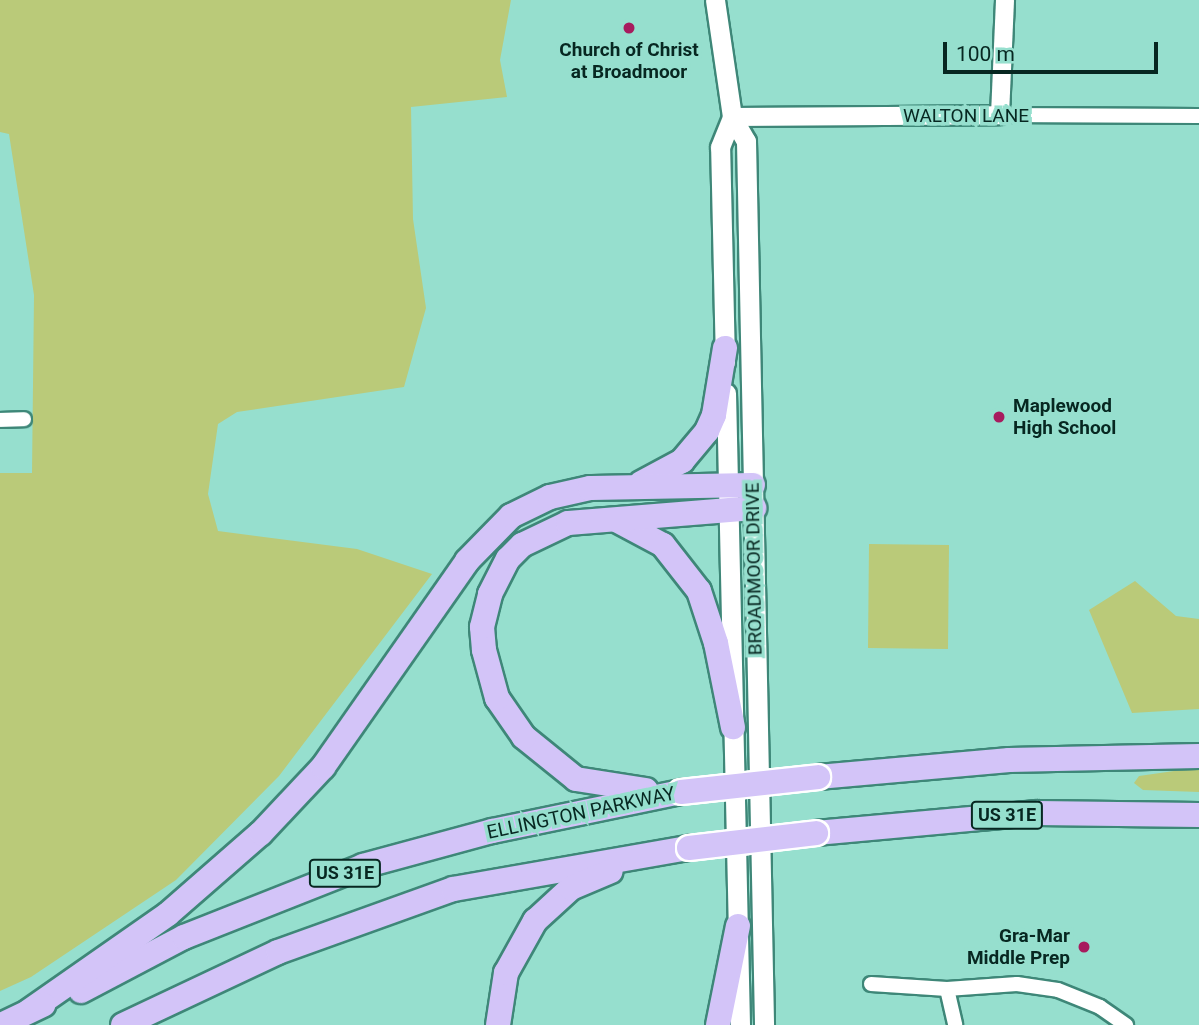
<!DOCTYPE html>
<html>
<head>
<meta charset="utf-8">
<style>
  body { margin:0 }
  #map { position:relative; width:1199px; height:1025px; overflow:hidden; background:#96dfce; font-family:Roboto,sans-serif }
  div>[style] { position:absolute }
  .green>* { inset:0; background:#baca79 }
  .roads { filter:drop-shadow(2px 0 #3e8778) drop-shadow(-2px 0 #3e8778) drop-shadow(0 2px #3e8778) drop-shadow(0 -2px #3e8778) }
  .minor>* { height:14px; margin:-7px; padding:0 7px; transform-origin:7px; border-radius:7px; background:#fff }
  .tertiary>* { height:18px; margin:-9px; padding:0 9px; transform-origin:9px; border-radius:9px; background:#fff }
  .secondary>* { height:19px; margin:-9.5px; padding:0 9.5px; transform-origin:9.5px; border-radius:9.5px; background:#fff }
  .motorway>* { height:24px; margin:-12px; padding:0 12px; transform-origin:12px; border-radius:12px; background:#d3c4f8 }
  .bridges { filter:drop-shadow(2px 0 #fff) drop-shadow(-2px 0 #fff) drop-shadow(0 2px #fff) drop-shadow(0 -2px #fff) }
  .motorway-bridge>* { height:24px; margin:-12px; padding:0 12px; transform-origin:12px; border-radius:12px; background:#d3c4f8 }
  .dots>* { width:19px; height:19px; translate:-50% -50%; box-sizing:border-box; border:4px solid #96dfce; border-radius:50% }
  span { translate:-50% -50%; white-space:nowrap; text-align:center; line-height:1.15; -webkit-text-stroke:7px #96dfce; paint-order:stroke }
  .shield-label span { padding:2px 5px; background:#96dfce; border:2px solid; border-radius:5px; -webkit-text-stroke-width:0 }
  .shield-label { font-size:18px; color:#072721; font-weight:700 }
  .poi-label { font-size:19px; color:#072721; font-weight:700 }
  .left { translate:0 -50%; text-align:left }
  .right { translate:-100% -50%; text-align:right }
  .street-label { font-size:19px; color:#072721 }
  .scale { position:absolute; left:943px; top:42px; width:215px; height:32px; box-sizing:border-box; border:4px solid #072721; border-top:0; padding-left:9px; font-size:21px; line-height:24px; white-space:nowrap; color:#072721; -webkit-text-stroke:5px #96dfce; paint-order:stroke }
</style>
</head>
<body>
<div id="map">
  <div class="green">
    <i style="clip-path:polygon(0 0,511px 0,500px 60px,507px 97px,411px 107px,413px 219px,426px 308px,404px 387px,237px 412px,218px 424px,208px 494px,218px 531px,357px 549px,432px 574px,279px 776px,176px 880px,31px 977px,0 991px,0 473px,32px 473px,34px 295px,9px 134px,0 132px)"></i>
    <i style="clip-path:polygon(869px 544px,949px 545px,948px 649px,868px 648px)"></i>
    <i style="clip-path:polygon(1135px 581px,1176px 616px,1199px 619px,1199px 709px,1132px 713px,1089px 610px)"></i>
    <i style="clip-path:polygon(1188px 769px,1199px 770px,1199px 792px,1143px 790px,1134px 783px,1139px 776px)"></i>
  </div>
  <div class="roads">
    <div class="minor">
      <i style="left:1000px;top:115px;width:199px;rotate:0.3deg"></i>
      <i style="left:0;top:420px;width:24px;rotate:-2deg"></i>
      <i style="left:871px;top:984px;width:76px;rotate:3.8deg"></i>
      <i style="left:947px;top:989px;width:70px;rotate:-4.1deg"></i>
      <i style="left:1017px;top:984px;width:41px;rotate:8.3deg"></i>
      <i style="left:1058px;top:990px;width:45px;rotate:22deg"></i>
      <i style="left:1100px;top:1007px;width:32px;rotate:35deg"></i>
      <i style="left:947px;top:989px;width:37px;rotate:77deg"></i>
    </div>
    <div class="tertiary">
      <i style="left:732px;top:117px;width:268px;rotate:-0.4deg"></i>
      <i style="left:1000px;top:115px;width:115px;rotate:-87.5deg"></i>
    </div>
    <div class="secondary">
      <i style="left:715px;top:0;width:118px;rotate:81.7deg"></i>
      <i style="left:732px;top:117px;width:28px;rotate:60deg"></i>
      <i style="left:746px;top:141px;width:884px;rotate:88.83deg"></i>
      <i style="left:725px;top:362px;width:215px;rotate:-91.3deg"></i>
      <i style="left:720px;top:147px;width:32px;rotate:-68deg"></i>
      <i style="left:726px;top:393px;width:632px;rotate:88.73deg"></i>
    </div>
    <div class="motorway">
      <i style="left:641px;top:483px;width:47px;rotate:-28.2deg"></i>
      <i style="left:682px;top:461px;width:39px;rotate:-50deg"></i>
      <i style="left:707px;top:431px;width:17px;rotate:-66deg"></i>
      <i style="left:714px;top:415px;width:68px;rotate:-80.7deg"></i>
      <i style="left:618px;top:521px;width:51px;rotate:28.1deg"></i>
      <i style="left:663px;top:545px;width:58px;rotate:52deg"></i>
      <i style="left:699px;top:591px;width:55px;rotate:71.9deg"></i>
      <i style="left:716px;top:643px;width:86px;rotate:78.6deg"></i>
      <i style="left:818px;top:777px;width:192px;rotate:-5.1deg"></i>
      <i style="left:1009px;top:760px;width:190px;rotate:-1.2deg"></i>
      <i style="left:646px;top:790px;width:71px;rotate:-171.1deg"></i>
      <i style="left:576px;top:779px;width:67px;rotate:-141.1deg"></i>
      <i style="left:524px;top:737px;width:47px;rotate:-124.7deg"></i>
      <i style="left:497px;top:698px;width:50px;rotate:-105.2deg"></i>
      <i style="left:484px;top:650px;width:23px;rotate:-95deg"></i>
      <i style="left:482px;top:627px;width:34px;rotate:-76deg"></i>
      <i style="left:490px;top:594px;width:39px;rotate:-63deg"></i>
      <i style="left:508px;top:559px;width:20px;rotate:-45deg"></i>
      <i style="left:522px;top:545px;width:51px;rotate:-25.6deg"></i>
      <i style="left:568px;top:523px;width:187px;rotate:-4.6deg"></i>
      <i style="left:816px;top:833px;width:222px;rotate:-5.2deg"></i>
      <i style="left:1037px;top:813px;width:162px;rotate:0.7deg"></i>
      <i style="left:81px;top:991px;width:116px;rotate:-27.7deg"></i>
      <i style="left:184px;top:937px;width:193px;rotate:-21.6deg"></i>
      <i style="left:363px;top:866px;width:134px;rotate:-15.2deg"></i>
      <i style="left:492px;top:831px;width:193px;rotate:-11.7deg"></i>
      <i style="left:29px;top:1011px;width:169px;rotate:-34.9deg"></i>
      <i style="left:168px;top:914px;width:123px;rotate:-41.1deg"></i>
      <i style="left:261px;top:833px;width:91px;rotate:-46.8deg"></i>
      <i style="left:323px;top:767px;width:251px;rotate:-55deg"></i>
      <i style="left:467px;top:561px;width:63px;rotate:-45.6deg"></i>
      <i style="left:511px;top:516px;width:43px;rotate:-26deg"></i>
      <i style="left:550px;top:497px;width:41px;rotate:-12.7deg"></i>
      <i style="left:590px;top:488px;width:163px;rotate:-1.1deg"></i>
      <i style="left:1px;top:1025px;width:47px;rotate:-25.5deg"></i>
      <i style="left:123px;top:1025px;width:171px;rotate:-25.2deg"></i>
      <i style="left:278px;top:952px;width:186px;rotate:-19.8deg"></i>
      <i style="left:453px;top:889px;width:240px;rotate:-9.9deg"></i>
      <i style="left:498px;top:1025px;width:53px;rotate:-81.3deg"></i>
      <i style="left:506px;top:973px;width:60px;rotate:-60.9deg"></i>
      <i style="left:535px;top:921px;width:49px;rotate:-42.5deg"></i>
      <i style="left:571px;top:888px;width:43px;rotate:-23deg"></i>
      <i style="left:718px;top:1025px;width:101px;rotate:-78.6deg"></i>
    </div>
  </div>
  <div class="bridges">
    <div class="motorway-bridge">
      <i style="left:681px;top:792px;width:138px;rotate:-6.2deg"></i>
      <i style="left:689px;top:848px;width:128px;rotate:-6.7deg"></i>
    </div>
  </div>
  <div class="dots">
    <i style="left:629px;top:28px;background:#a71b5e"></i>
    <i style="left:999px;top:417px;background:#a71b5e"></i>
    <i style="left:1084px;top:947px;background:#a71b5e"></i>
  </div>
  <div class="shield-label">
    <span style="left:1007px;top:815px">US 31E</span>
    <span style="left:345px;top:873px">US 31E</span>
  </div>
  <div class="poi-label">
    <span style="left:629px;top:61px">Church of Christ<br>at Broadmoor</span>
    <span class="left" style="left:1013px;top:417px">Maplewood<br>High School</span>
    <span class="right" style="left:1070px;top:947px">Gra-Mar<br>Middle Prep</span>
  </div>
  <div class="street-label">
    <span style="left:966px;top:116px">WALTON LANE</span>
    <span style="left:754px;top:569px;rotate:-91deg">BROADMOOR DRIVE</span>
    <span style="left:581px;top:813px;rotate:-12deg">ELLINGTON PARKWAY</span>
  </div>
  <div class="scale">100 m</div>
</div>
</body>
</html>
